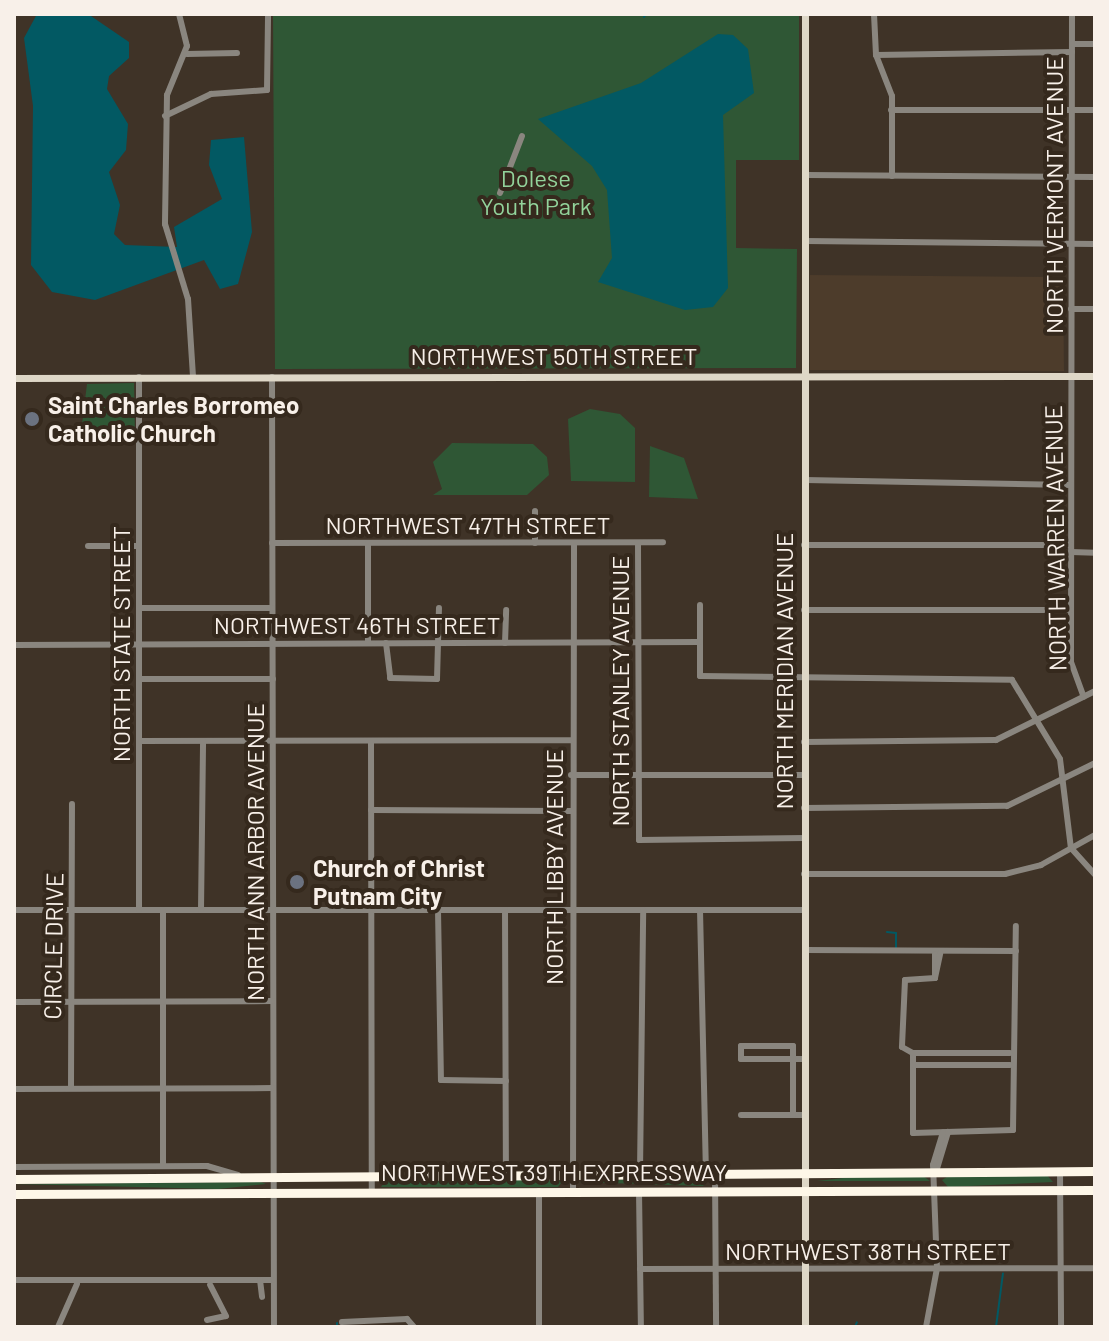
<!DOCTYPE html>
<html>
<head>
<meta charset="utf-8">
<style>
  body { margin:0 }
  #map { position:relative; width:1109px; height:1341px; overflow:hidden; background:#3f3327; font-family:Barlow,sans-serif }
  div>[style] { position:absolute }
  .built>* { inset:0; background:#4d3c2b }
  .green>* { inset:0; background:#2f5735 }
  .water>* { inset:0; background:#025963 }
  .stream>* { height:2px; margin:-1px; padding:0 1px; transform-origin:1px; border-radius:1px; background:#025963 }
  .minor>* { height:6px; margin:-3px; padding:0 3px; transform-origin:3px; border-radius:3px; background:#8a867f }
  .major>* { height:7px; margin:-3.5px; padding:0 3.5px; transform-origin:3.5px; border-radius:3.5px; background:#ded7c7 }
  .highway>* { height:9px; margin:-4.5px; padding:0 4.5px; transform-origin:4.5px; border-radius:4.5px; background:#fef7e8 }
  .dots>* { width:22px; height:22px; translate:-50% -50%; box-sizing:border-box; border:4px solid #35291d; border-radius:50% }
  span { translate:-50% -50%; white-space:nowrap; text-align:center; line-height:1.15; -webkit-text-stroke:8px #35291d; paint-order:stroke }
  .park-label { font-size:24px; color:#92d39b }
  .street-label { font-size:24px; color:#f8f0e9 }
  .poi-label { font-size:24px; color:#f8f0e9; font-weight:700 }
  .left { translate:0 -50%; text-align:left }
  .frame { position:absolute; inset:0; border:16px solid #f8f0e9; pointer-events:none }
</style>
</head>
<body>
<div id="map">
  <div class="built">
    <i style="clip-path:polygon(810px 275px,1063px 277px,1064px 371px,810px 370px)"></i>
  </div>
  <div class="green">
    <i style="clip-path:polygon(273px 14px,799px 14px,799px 160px,736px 160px,736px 248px,797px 249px,796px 368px,275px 369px)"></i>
    <i style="clip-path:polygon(134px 383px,135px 437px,80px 440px,87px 384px)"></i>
    <i style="clip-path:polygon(590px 409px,620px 414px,635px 428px,635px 482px,571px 481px,568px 419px)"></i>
    <i style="clip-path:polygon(452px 443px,533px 444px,547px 457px,549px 475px,527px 495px,433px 495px,442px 489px,433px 462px)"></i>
    <i style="clip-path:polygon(650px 446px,684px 458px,698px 499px,649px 497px)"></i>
    <i style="clip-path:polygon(702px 1175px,709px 1179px,703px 1186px,578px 1182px)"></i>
    <i style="clip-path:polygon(870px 1175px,922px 1175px,930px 1181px,817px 1181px)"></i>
    <i style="clip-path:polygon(950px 1175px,1047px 1175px,1053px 1182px,948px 1187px,942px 1180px)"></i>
    <i style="clip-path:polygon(565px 1178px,558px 1187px,381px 1187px,386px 1180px)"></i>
    <i style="clip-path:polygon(14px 1184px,261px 1182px,266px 1184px,218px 1189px)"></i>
  </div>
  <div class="water">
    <i style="clip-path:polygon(37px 14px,88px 14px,129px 42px,129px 58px,109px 76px,107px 89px,128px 124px,126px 150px,109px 172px,120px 205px,114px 234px,125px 245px,177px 247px,174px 227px,222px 199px,209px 165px,211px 140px,244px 137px,252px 232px,238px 284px,220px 289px,204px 260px,95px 300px,52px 292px,31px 265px,33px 106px,24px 38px)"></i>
    <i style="clip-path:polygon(718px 34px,733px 35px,748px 49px,754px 93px,723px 115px,728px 288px,713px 307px,685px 310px,598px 282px,612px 258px,607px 190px,592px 166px,538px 119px,641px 83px)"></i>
  </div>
  <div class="stream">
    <i style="left:644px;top:17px;width:4px;rotate:-56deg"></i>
    <i style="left:887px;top:932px;width:9px;rotate:6deg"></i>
    <i style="left:896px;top:933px;width:16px;rotate:90deg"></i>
    <i style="left:337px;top:1323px;width:4px;rotate:90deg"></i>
    <i style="left:855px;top:1327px;width:5px;rotate:-68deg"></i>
    <i style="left:996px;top:1327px;width:54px;rotate:-82.6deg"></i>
  </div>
  <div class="minor">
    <i style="left:179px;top:14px;width:33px;rotate:76deg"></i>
    <i style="left:187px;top:46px;width:53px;rotate:112.2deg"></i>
    <i style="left:167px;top:95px;width:129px;rotate:90.9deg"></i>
    <i style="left:165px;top:224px;width:78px;rotate:73deg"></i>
    <i style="left:188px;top:299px;width:78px;rotate:86.3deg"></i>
    <i style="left:874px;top:14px;width:41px;rotate:87.2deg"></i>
    <i style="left:876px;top:55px;width:44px;rotate:68.7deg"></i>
    <i style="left:892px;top:96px;width:80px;rotate:90deg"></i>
    <i style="left:1072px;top:14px;width:648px;rotate:90.09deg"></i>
    <i style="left:1071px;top:662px;width:37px;rotate:70deg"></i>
    <i style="left:1072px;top:44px;width:23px"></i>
    <i style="left:187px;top:54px;width:50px;rotate:-1.1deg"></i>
    <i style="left:876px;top:55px;width:196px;rotate:-0.9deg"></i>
    <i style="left:891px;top:110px;width:204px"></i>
    <i style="left:165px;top:116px;width:51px;rotate:-25.6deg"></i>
    <i style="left:211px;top:94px;width:56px;rotate:-4.1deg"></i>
    <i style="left:267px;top:90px;width:76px;rotate:-89.2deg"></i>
    <i style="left:806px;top:175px;width:289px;rotate:0.4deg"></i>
    <i style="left:500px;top:193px;width:61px;rotate:-68.9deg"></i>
    <i style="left:805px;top:241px;width:290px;rotate:0.6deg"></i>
    <i style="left:1071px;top:309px;width:24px"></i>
    <i style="left:272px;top:377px;width:950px;rotate:89.88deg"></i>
    <i style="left:805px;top:480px;width:266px;rotate:1.1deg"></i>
    <i style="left:535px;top:511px;width:32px;rotate:90deg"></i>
    <i style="left:272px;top:543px;width:391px;rotate:-0.1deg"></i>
    <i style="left:368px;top:543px;width:100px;rotate:90deg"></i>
    <i style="left:638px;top:543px;width:297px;rotate:89.8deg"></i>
    <i style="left:639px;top:840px;width:166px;rotate:-0.7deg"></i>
    <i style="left:804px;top:545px;width:267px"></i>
    <i style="left:88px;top:546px;width:51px"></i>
    <i style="left:1071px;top:552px;width:24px;rotate:2deg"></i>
    <i style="left:700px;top:605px;width:71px;rotate:90deg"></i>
    <i style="left:700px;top:676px;width:312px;rotate:0.7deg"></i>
    <i style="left:1012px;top:680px;width:92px;rotate:58.7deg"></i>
    <i style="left:1060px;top:759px;width:90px;rotate:83deg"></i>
    <i style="left:1071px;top:848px;width:36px;rotate:48deg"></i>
    <i style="left:139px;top:608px;width:133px"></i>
    <i style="left:804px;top:610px;width:267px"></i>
    <i style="left:386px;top:643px;width:35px;rotate:83deg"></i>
    <i style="left:390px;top:678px;width:47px;rotate:1.2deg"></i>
    <i style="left:437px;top:679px;width:71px;rotate:-88.4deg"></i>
    <i style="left:505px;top:643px;width:33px;rotate:-88deg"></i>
    <i style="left:14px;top:645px;width:686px;rotate:-0.25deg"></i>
    <i style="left:139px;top:679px;width:134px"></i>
    <i style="left:139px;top:741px;width:432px;rotate:-0.1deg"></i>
    <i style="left:804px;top:742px;width:192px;rotate:-0.6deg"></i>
    <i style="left:996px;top:740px;width:110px;rotate:-26.3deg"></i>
    <i style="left:371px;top:743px;width:450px;rotate:89.9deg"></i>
    <i style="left:571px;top:775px;width:233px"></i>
    <i style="left:804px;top:808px;width:203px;rotate:-0.6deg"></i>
    <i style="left:1007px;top:806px;width:98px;rotate:-26deg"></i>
    <i style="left:371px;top:810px;width:200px;rotate:0.3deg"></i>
    <i style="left:804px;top:874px;width:201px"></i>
    <i style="left:1005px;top:874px;width:37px;rotate:-14deg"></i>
    <i style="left:1041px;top:865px;width:62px;rotate:-29.1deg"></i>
    <i style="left:14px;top:910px;width:791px"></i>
    <i style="left:139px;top:910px;width:533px;rotate:-90deg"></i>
    <i style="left:163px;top:910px;width:256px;rotate:90deg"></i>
    <i style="left:201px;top:910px;width:169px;rotate:-89.3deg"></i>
    <i style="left:438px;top:910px;width:170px;rotate:89deg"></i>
    <i style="left:441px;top:1080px;width:65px;rotate:0.9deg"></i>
    <i style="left:505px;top:910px;width:262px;rotate:89.8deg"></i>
    <i style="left:700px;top:910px;width:262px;rotate:88.7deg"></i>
    <i style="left:805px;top:950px;width:211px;rotate:0.3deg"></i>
    <i style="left:935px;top:954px;width:24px;rotate:90deg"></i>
    <i style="left:935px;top:978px;width:30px;rotate:176deg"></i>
    <i style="left:905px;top:980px;width:67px;rotate:92.6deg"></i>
    <i style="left:902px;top:1047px;width:13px;rotate:29deg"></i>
    <i style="left:913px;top:1053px;width:80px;rotate:90deg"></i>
    <i style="left:913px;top:1133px;width:100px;rotate:-1.7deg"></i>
    <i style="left:1013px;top:1130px;width:204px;rotate:-89.2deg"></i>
    <i style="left:935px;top:978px;width:25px;rotate:-78deg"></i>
    <i style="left:14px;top:1002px;width:258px;rotate:-0.2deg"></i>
    <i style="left:913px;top:1053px;width:97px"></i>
    <i style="left:913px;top:1065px;width:97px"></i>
    <i style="left:71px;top:1088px;width:284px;rotate:-89.8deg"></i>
    <i style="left:14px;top:1089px;width:259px;rotate:-0.2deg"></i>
    <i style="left:741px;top:1115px;width:64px"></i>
    <i style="left:793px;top:1115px;width:69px;rotate:-90deg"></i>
    <i style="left:793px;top:1046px;width:52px;rotate:180deg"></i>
    <i style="left:741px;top:1046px;width:13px;rotate:90deg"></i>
    <i style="left:741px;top:1059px;width:64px"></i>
    <i style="left:14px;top:1167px;width:193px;rotate:-0.3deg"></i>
    <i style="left:207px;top:1166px;width:32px;rotate:16deg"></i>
    <i style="left:1060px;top:1171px;width:156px;rotate:89.6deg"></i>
    <i style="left:640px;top:1172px;width:262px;rotate:-89.3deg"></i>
    <i style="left:715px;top:1172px;width:155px;rotate:89.6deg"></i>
    <i style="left:936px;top:1172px;width:42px;rotate:-73.3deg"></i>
    <i style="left:539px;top:1191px;width:136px;rotate:90deg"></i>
    <i style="left:573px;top:1191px;width:648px;rotate:-89.91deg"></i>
    <i style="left:639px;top:1191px;width:136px;rotate:89.2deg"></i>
    <i style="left:640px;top:1269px;width:455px;rotate:-0.1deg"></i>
    <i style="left:14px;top:1280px;width:259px"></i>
    <i style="left:260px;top:1280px;width:17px;rotate:83deg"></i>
    <i style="left:207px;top:1320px;width:19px;rotate:-12deg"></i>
    <i style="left:226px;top:1316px;width:35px;rotate:-117deg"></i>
    <i style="left:342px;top:1322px;width:65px;rotate:-2.6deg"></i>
    <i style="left:407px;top:1319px;width:11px;rotate:49deg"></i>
    <i style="left:58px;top:1327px;width:47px;rotate:-66.2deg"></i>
    <i style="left:926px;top:1327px;width:60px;rotate:-79.4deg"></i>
    <i style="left:937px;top:1268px;width:103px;rotate:-92.2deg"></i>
    <i style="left:933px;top:1165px;width:34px;rotate:-73deg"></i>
  </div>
  <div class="major">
    <i style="left:14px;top:378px;width:1081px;rotate:-0.11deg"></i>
    <i style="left:805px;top:1327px;width:1313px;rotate:-90deg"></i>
  </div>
  <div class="highway">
    <i style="left:14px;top:1179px;width:1081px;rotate:-0.42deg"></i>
    <i style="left:14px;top:1194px;width:1081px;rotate:-0.21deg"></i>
  </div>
  <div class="dots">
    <i style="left:32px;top:419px;background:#6b7280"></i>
    <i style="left:297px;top:882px;background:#6b7280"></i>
  </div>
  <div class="park-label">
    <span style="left:536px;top:192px">Dolese<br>Youth Park</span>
  </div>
  <div class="street-label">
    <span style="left:1054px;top:195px;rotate:-90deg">NORTH VERMONT AVENUE</span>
    <span style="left:554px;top:356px">NORTHWEST 50TH STREET</span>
    <span style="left:468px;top:525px">NORTHWEST 47TH STREET</span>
    <span style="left:1055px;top:538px;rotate:-91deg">NORTH WARREN AVENUE</span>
    <span style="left:357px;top:625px">NORTHWEST 46TH STREET</span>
    <span style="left:121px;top:644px;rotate:-90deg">NORTH STATE STREET</span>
    <span style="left:784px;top:671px;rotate:-90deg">NORTH MERIDIAN AVENUE</span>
    <span style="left:620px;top:691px;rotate:-90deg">NORTH STANLEY AVENUE</span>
    <span style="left:255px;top:852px;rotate:-90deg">NORTH ANN ARBOR AVENUE</span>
    <span style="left:554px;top:867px;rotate:-90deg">NORTH LIBBY AVENUE</span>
    <span style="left:53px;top:946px;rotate:-89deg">CIRCLE DRIVE</span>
    <span style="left:554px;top:1172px">NORTHWEST 39TH EXPRESSWAY</span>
    <span style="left:868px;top:1251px">NORTHWEST 38TH STREET</span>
  </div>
  <div class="poi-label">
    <span class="left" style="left:48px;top:419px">Saint Charles Borromeo<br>Catholic Church</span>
    <span class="left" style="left:313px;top:882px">Church of Christ<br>Putnam City</span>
  </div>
  <div class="frame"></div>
</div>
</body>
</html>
